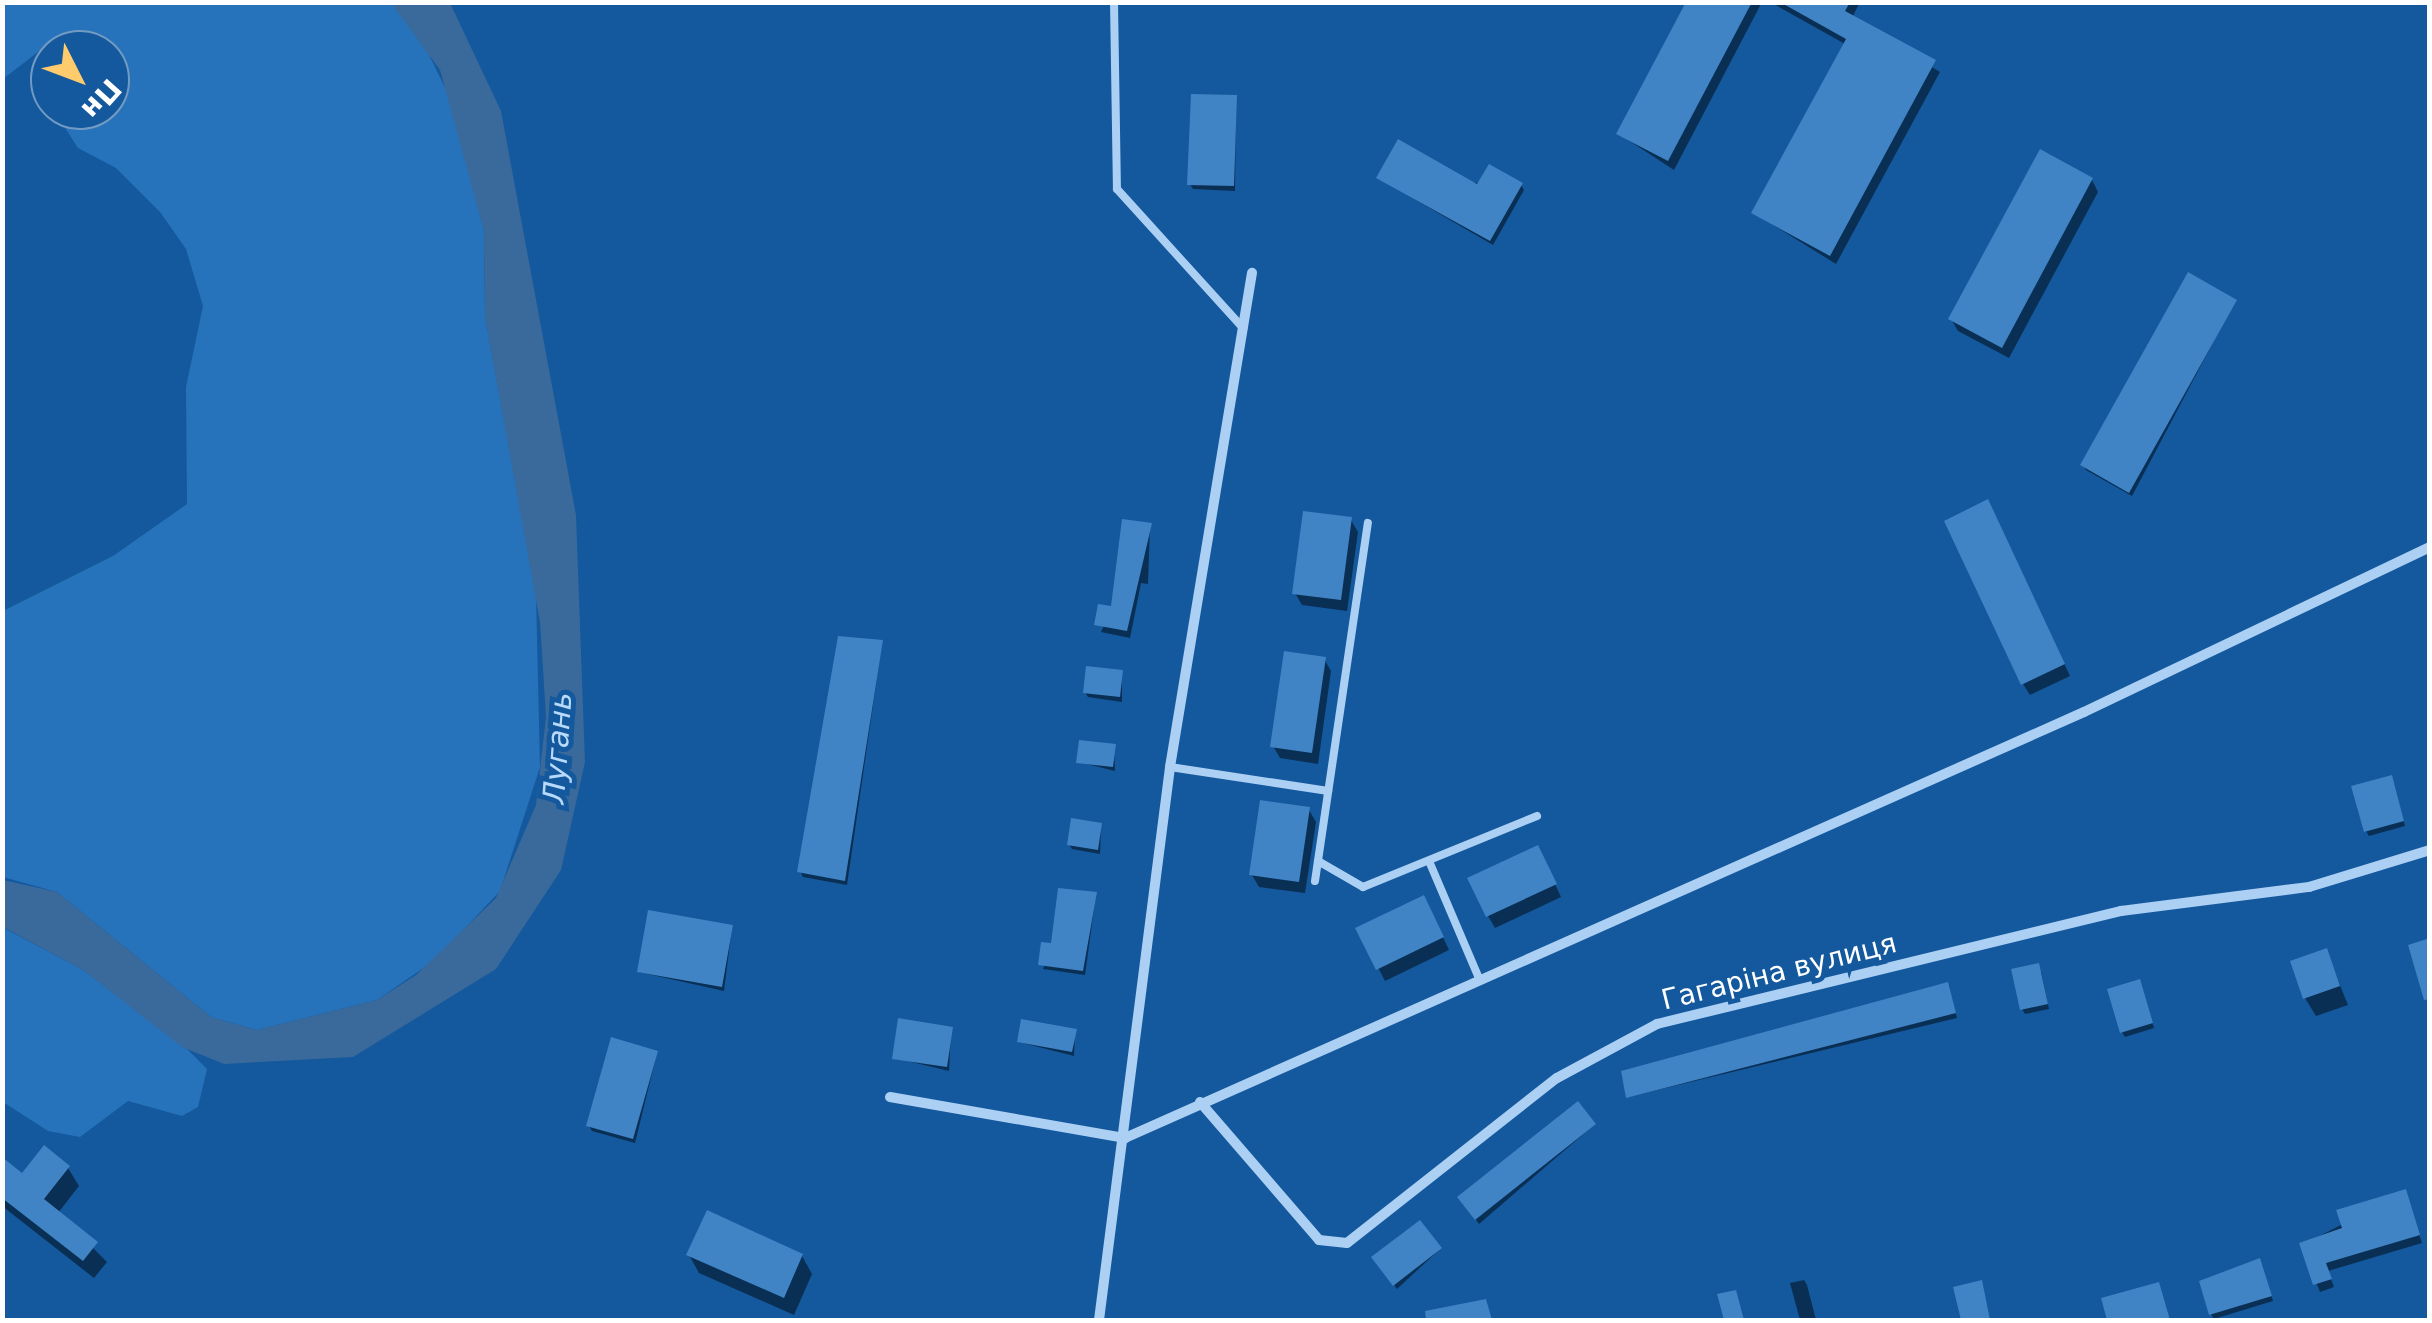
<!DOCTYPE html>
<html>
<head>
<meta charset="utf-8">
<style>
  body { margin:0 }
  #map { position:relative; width:2432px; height:1323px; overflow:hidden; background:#14589d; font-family:"DejaVu Sans",sans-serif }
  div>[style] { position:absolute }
  .green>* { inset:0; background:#2773bb }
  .water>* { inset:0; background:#396a9b }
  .shadow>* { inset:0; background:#0007 }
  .building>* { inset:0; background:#4184c5 }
  .service>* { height:8px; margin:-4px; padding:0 4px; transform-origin:4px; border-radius:4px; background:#abd0f4 }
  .minor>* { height:10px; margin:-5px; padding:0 5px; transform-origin:5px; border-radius:5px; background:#abd0f4 }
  span { translate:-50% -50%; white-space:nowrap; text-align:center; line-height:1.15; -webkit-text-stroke:10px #14589d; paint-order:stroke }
  .street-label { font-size:28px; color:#fff }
  .water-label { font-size:30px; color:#b8dafa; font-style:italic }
  .frame { position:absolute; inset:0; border:5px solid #fff; pointer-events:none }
  .north { position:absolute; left:30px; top:30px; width:100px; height:100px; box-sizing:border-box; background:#14589d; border:2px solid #729bc4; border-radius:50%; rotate:132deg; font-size:28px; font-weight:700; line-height:40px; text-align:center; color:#fff }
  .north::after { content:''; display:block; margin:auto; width:35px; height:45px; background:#ffcc6d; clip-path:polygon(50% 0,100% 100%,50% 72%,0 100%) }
</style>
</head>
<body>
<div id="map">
  <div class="green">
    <i style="clip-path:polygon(391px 2px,417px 30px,451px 100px,484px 231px,485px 317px,536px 594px,540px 767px,500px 891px,435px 960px,377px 1000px,257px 1030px,211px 1017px,57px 892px,3px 877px,3px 611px,113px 556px,187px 504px,186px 387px,203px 306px,186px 249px,160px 212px,116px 168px,78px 148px,58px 117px,57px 110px,110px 110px,110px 50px,59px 50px,60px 35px,3px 79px,3px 3px)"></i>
    <i style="clip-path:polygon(2px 927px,83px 970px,187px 1049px,207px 1069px,198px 1107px,182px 1116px,128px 1101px,80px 1137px,48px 1131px,3px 1102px)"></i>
  </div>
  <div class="water">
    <i style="clip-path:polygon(391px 3px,450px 3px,501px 111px,576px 515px,585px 762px,561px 870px,496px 969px,353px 1057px,224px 1064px,182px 1047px,83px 970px,3px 927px,3px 880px,57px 892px,211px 1017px,257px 1030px,377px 1000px,416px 975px,496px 898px,536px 805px,546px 717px,540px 622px,485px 317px,484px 231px,440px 70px)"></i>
  </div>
  <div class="shadow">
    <i style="clip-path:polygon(1689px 2px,1762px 2px,1674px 170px,1619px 134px)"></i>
    <i style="clip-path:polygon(1770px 2px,1860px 2px,1852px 18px,1940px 72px,1836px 264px,1754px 213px,1845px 44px)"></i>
    <i style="clip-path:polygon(1236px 98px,1235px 191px,1193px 189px,1190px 184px)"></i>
    <i style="clip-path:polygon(1378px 178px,1521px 185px,1524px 190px,1493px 245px)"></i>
    <i style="clip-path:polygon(2092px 180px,2098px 192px,2009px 358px,1958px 331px,1951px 319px)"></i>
    <i style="clip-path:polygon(2235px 301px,2132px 496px,2086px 470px,2083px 465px)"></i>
    <i style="clip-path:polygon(1994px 514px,2070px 676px,2030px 695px,2023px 684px)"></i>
    <i style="clip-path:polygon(1351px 520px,1358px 532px,1347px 611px,1302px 605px,1295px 593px)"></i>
    <i style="clip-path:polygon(1150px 525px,1148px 584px,1141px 583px,1130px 638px,1101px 632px)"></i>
    <i style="clip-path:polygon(882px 643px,847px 885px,803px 877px,800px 871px)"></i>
    <i style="clip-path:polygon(1324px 659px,1331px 671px,1318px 764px,1280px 758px,1273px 746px)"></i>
    <i style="clip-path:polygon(1122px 673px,1122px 702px,1088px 697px,1085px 692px)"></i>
    <i style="clip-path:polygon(1114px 746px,1115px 771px,1079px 762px)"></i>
    <i style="clip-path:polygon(2394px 783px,2405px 826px,2369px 836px,2366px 831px)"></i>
    <i style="clip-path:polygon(1309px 810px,1316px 822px,1305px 893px,1259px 887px,1252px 875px)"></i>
    <i style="clip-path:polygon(1101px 825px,1100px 854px,1072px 849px,1069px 844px)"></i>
    <i style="clip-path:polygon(1544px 860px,1561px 897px,1495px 928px,1488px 916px)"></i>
    <i style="clip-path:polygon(1096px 894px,1085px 975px,1043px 969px,1053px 946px)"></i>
    <i style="clip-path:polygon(1430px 910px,1449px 950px,1385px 981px,1359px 930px)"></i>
    <i style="clip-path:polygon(732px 927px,724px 991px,639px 972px)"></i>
    <i style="clip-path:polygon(2326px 951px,2348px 1005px,2316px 1016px,2305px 998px)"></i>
    <i style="clip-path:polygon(2041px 971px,2049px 1009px,2025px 1014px,2022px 1009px)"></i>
    <i style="clip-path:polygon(2141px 987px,2154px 1028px,2125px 1037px,2122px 1032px)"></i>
    <i style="clip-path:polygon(1949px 990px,1957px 1018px,1628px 1097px)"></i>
    <i style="clip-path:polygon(951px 1029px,949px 1071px,895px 1058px)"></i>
    <i style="clip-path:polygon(1075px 1032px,1074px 1056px,1019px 1042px)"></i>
    <i style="clip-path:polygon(657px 1053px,635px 1143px,592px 1131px,589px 1126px)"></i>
    <i style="clip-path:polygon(1594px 1125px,1479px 1224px,1463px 1202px)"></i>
    <i style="clip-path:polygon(2px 1160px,22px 1176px,68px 1168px,79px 1186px,58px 1213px,107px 1262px,94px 1278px,2px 1206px)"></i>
    <i style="clip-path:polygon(2405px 1192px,2422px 1243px,2328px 1271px,2334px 1287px,2320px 1292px,2302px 1245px)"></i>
    <i style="clip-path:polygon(1439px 1250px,1397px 1289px,1377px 1262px)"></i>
    <i style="clip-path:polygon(689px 1255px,802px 1256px,812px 1274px,794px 1315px,699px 1273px)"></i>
    <i style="clip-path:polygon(2262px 1266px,2273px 1301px,2214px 1319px,2211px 1314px)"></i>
    <i style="clip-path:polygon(1804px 1280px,1807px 1285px,1816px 1320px,1800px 1320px,1790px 1283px)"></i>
  </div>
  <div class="building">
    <i style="clip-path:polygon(1686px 2px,1752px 2px,1668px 161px,1616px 134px)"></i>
    <i style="clip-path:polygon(1780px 2px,1850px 2px,1845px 11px,1936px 60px,1830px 256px,1751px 213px,1846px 39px)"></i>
    <i style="clip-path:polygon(1191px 94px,1237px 95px,1234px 186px,1187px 185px)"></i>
    <i style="clip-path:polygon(1398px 139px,1477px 184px,1489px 164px,1523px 183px,1490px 241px,1376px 178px)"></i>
    <i style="clip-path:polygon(2040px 149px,2093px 178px,2002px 348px,1948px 319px)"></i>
    <i style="clip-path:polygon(2188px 272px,2237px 300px,2129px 493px,2080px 465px)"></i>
    <i style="clip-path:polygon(1988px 499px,2065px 664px,2021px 685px,1944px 521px)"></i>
    <i style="clip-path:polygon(1303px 511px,1352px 517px,1341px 600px,1292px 594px)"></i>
    <i style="clip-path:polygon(1122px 519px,1152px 523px,1127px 631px,1094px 625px,1098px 604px,1111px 606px)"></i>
    <i style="clip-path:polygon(838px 636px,883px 640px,845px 881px,797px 872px)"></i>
    <i style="clip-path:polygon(1284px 651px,1326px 657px,1312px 753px,1270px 747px)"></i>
    <i style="clip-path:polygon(1086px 666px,1123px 670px,1120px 697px,1083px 693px)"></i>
    <i style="clip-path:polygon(1079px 740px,1116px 744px,1113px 767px,1076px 763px)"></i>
    <i style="clip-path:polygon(2392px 775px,2404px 821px,2364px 832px,2351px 786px)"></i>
    <i style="clip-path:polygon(1260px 800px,1310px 807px,1299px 882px,1249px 875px)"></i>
    <i style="clip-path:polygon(1071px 818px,1102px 823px,1098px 850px,1067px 845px)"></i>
    <i style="clip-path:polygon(1538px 845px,1557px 884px,1486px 917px,1467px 878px)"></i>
    <i style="clip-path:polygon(1058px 888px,1097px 892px,1083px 971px,1038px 965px,1041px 942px,1051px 943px)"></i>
    <i style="clip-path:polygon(1424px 895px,1444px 937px,1376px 970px,1355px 928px)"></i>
    <i style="clip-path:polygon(648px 910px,733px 925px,722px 987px,637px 972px)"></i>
    <i style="clip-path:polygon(2430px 938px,2430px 999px,2424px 1000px,2408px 945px)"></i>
    <i style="clip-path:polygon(2327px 948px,2340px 986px,2303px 999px,2290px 961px)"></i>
    <i style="clip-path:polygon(2039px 963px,2048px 1004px,2020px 1010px,2011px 969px)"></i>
    <i style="clip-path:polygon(2140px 979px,2153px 1023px,2120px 1033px,2107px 989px)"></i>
    <i style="clip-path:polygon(1948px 982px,1956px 1013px,1626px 1098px,1621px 1071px)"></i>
    <i style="clip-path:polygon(898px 1018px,953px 1027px,947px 1067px,892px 1059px)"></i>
    <i style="clip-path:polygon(1021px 1019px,1077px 1029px,1072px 1052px,1017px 1042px)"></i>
    <i style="clip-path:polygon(611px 1037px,658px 1051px,633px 1139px,586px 1126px)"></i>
    <i style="clip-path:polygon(1578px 1101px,1596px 1124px,1475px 1220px,1457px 1197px)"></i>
    <i style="clip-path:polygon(44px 1145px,70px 1166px,44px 1199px,98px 1242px,83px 1261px,2px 1198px,2px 1157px,22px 1173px)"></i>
    <i style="clip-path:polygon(2406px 1189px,2420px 1235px,2326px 1263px,2332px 1279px,2313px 1285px,2299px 1243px,2342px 1228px,2336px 1210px)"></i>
    <i style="clip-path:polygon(707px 1210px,803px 1254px,784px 1298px,686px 1255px)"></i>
    <i style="clip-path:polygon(1420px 1220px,1442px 1248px,1393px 1286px,1371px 1257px)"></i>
    <i style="clip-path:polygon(2260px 1258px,2272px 1296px,2209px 1315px,2199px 1281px)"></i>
    <i style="clip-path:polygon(1982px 1280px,1990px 1320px,1961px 1320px,1953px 1287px)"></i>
    <i style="clip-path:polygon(2159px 1282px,2170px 1320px,2107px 1320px,2101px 1298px)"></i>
    <i style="clip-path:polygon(1736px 1290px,1744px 1320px,1724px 1320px,1717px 1294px)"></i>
    <i style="clip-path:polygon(1486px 1299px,1492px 1320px,1426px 1320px,1425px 1311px)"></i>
  </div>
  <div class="service">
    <i style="left:1114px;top:2px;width:187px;rotate:89.1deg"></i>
    <i style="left:1117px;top:189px;width:188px;rotate:47.8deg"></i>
    <i style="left:1170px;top:767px;width:160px;rotate:8.6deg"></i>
    <i style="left:1318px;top:861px;width:52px;rotate:30deg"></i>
    <i style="left:1363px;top:887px;width:188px;rotate:-22.2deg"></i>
    <i style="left:1429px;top:861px;width:125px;rotate:66.9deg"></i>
    <i style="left:1315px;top:881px;width:362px;rotate:-81.6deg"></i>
  </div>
  <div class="minor">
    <i style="left:890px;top:1097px;width:239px;rotate:9.9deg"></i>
    <i style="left:1125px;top:1138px;width:1049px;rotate:-23.95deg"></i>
    <i style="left:2084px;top:712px;width:383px;rotate:-25.5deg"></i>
    <i style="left:1200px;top:1102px;width:182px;rotate:49.2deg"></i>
    <i style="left:1319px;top:1240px;width:28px;rotate:6deg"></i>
    <i style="left:1347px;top:1243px;width:267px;rotate:-38.2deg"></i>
    <i style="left:1557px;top:1078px;width:114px;rotate:-28.4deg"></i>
    <i style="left:1657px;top:1024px;width:478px;rotate:-13.7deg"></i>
    <i style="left:2121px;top:911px;width:190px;rotate:-7.3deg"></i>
    <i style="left:2309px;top:887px;width:127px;rotate:-17deg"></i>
    <i style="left:1099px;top:1320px;width:558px;rotate:-82.68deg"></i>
    <i style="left:1170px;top:767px;width:501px;rotate:-80.58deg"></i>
  </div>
  <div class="street-label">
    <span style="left:1779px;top:972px;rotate:-14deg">Гагаріна вулиця</span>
  </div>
  <div class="water-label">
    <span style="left:558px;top:748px;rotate:-86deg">Лугань</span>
  </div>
  <div class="frame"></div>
  <div class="north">Пн</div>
</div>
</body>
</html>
